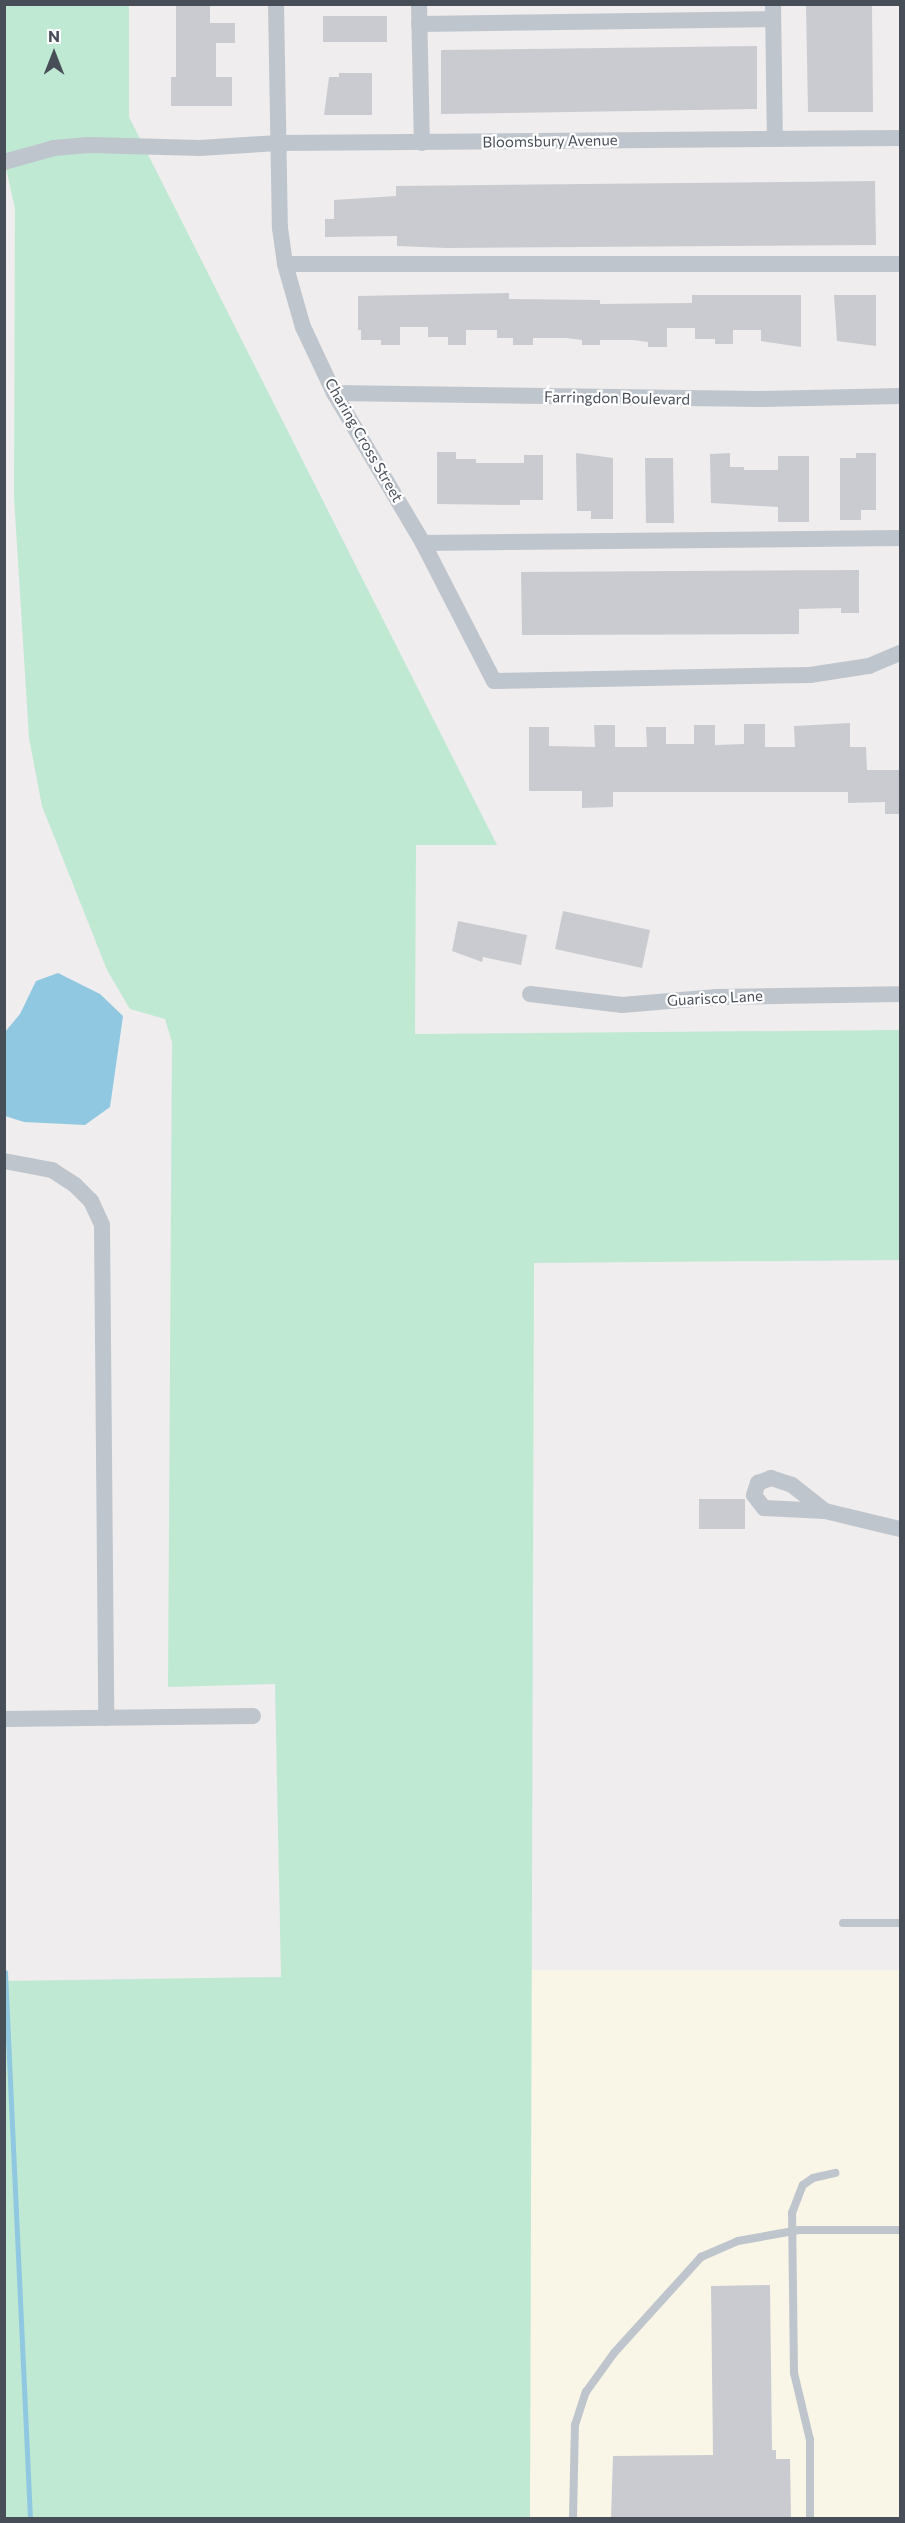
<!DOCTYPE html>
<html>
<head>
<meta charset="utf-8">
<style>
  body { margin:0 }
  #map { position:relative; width:905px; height:2523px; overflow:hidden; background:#efeded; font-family:Commissioner,sans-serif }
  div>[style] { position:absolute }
  .commercial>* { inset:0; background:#f9f6e7 }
  .green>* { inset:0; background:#bfe9d3 }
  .water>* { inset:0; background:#91c8e1 }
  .stream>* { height:5px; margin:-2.5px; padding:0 2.5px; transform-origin:2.5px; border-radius:2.5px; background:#91c8e1 }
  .building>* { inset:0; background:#cacbd1 }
  .lane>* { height:8px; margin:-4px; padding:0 4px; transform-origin:4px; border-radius:4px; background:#bfc5cd }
  .street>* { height:16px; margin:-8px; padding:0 8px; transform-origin:8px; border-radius:8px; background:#bfc5cd }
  span { translate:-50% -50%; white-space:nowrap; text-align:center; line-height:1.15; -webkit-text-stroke:4.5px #fff; paint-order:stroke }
  .street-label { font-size:15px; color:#474e58 }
  .frame { position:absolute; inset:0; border:6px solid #474e58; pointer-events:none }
  .north { position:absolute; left:24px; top:24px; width:60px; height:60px; -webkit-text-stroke:4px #fff; paint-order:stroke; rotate:0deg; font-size:16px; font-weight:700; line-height:24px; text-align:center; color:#474e58 }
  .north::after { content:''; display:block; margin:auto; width:21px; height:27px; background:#474e58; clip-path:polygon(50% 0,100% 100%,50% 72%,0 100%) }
</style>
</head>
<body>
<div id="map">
  <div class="commercial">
    <i style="clip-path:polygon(531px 1970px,900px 1970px,900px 2518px,530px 2518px)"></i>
  </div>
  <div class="green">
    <i style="clip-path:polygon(5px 5px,129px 5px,129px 117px,497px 845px,416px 845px,415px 1034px,900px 1030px,900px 1260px,534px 1263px,530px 2518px,5px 2518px,4px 1981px,281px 1977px,275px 1684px,168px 1687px,172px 1042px,165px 1019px,130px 1009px,107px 970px,42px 806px,29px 738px,14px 497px,15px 209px,4px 159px)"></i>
  </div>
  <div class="water">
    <i style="clip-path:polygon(58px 973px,100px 994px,123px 1016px,110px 1107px,85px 1125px,24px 1122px,5px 1116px,5px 1032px,20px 1014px,36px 981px)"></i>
  </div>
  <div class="stream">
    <i style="left:5px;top:1972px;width:547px;rotate:87.38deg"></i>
  </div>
  <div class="building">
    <i style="clip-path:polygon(176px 4px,210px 4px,210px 23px,235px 23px,235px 43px,216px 43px,216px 77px,232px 77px,232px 106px,171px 106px,171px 77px,176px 77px)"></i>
    <i style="clip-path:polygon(806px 4px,872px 4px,873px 112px,808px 112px)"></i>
    <i style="clip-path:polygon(323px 16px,387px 16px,387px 42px,323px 42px)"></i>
    <i style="clip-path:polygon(757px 46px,757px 109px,441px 114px,441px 50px)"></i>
    <i style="clip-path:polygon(339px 73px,372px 73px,372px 115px,324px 115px,329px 77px,339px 77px)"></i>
    <i style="clip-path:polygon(875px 181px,876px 245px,446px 248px,397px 246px,397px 236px,325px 237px,325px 219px,334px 219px,334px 200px,396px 196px,396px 186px)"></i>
    <i style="clip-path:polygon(509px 293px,509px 299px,600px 300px,600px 304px,692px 303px,692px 295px,801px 295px,801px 347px,761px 341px,761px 330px,733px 330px,733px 344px,715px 344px,715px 339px,695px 339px,695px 328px,667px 328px,667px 347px,648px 347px,648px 342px,633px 340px,600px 340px,600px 345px,582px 345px,582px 340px,566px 338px,533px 338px,533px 345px,513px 345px,513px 338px,497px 338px,497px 330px,466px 330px,466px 345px,448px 345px,448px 337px,428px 337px,428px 327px,400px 327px,400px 345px,381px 345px,381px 340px,361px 340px,361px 330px,358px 330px,358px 296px)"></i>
    <i style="clip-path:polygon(834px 295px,876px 295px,876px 346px,837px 341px)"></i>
    <i style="clip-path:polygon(437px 452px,456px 452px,456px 459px,476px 459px,476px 463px,524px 463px,524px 455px,543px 455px,543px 500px,520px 500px,520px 505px,437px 504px)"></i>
    <i style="clip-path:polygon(576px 453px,613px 458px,613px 519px,591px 519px,591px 511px,577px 511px)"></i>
    <i style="clip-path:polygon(730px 453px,730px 467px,744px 467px,744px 470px,778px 470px,778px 456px,809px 456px,809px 522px,778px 522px,778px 507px,711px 503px,710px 454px)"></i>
    <i style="clip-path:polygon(856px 453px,876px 453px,876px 510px,861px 510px,861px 520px,840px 520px,840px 458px,856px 458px)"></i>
    <i style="clip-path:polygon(645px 458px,673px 458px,674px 523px,646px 523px)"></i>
    <i style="clip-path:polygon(859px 570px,859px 613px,841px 613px,841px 608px,799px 609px,799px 634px,522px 635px,521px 572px)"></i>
    <i style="clip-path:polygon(850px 723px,850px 747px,866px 747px,867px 770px,900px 770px,900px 814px,885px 814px,885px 802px,848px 803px,848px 792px,613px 792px,613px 807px,582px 808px,582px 791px,529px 791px,529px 727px,549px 727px,549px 746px,595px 747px,594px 725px,615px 725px,615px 747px,647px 747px,646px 727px,666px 727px,666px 744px,694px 744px,694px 725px,715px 725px,715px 745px,744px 744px,744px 724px,765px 724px,765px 747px,795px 747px,794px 726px)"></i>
    <i style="clip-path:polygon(563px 911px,650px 930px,642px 968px,555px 949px)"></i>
    <i style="clip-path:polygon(458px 921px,527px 935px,521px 965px,483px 957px,482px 962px,452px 951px)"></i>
    <i style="clip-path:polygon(699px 1499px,745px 1499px,745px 1529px,699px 1529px)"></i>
    <i style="clip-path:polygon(770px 2285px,772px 2450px,776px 2450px,776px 2459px,790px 2459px,791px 2518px,611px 2518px,613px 2456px,713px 2455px,711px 2286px)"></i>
  </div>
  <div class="lane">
    <i style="left:843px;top:1923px;width:57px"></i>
    <i style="left:573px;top:2518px;width:93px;rotate:-88.8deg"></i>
    <i style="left:575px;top:2425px;width:35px;rotate:-72deg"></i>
    <i style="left:586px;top:2392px;width:48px;rotate:-54.3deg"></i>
    <i style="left:614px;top:2353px;width:130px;rotate:-47.8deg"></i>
    <i style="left:701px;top:2257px;width:40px;rotate:-23.4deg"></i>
    <i style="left:738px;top:2241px;width:62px;rotate:-10.2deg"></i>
    <i style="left:799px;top:2230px;width:101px"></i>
    <i style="left:810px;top:2518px;width:78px;rotate:-90deg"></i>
    <i style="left:810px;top:2440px;width:69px;rotate:-103.4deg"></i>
    <i style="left:794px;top:2373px;width:160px;rotate:-90.7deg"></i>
    <i style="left:792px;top:2213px;width:30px;rotate:-69deg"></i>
    <i style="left:803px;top:2185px;width:12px;rotate:-35deg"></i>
    <i style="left:813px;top:2178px;width:23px;rotate:-13deg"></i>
  </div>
  <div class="street">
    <i style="left:276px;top:4px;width:224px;rotate:89deg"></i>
    <i style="left:280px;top:228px;width:36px;rotate:82deg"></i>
    <i style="left:285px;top:264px;width:66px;rotate:74.1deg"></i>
    <i style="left:303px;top:327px;width:73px;rotate:64.8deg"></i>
    <i style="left:334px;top:393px;width:174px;rotate:59.3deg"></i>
    <i style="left:423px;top:543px;width:155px;rotate:62.8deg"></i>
    <i style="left:494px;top:681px;width:316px;rotate:-1.1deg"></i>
    <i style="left:810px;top:675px;width:60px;rotate:-8.7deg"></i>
    <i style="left:869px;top:666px;width:33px;rotate:-23deg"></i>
    <i style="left:419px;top:4px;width:139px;rotate:88.8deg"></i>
    <i style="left:773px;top:4px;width:135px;rotate:89.2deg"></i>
    <i style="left:419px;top:24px;width:354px;rotate:-0.8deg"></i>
    <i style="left:4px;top:162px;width:52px;rotate:-15.6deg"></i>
    <i style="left:54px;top:148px;width:35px;rotate:-5deg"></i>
    <i style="left:89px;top:145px;width:111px;rotate:1.5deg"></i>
    <i style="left:200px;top:148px;width:78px;rotate:-3.7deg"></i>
    <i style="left:278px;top:143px;width:622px;rotate:-0.46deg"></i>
    <i style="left:285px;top:264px;width:615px"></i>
    <i style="left:334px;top:393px;width:424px;rotate:0.8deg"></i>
    <i style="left:758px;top:399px;width:142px;rotate:-1.2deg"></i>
    <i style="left:423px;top:543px;width:477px;rotate:-0.6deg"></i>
    <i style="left:530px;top:994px;width:93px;rotate:6.8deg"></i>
    <i style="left:622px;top:1005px;width:95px;rotate:-4.8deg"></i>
    <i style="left:717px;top:997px;width:183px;rotate:-0.9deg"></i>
    <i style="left:4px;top:1161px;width:49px;rotate:10.6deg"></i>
    <i style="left:52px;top:1170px;width:27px;rotate:33deg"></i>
    <i style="left:75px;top:1185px;width:23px;rotate:45deg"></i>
    <i style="left:91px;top:1201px;width:26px;rotate:65deg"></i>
    <i style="left:102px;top:1225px;width:493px;rotate:89.5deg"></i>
    <i style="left:771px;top:1478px;width:22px;rotate:18deg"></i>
    <i style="left:792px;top:1485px;width:42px;rotate:38.2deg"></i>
    <i style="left:825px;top:1511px;width:61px;rotate:-177.2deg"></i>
    <i style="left:764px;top:1508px;width:16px;rotate:-128deg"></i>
    <i style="left:754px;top:1495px;width:13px;rotate:-72deg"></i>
    <i style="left:758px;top:1483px;width:14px;rotate:-21deg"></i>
    <i style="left:825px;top:1511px;width:77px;rotate:13.5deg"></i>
    <i style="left:4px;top:1719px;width:249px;rotate:-0.7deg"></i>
  </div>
  <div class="street-label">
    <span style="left:550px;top:141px;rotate:-1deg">Bloomsbury Avenue</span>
    <span style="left:617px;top:398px;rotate:1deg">Farringdon Boulevard</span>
    <span style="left:364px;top:440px;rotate:60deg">Charing Cross Street</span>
    <span style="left:715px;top:998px;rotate:-3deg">Guarisco Lane</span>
  </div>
  <div class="frame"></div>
  <div class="north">N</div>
</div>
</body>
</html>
